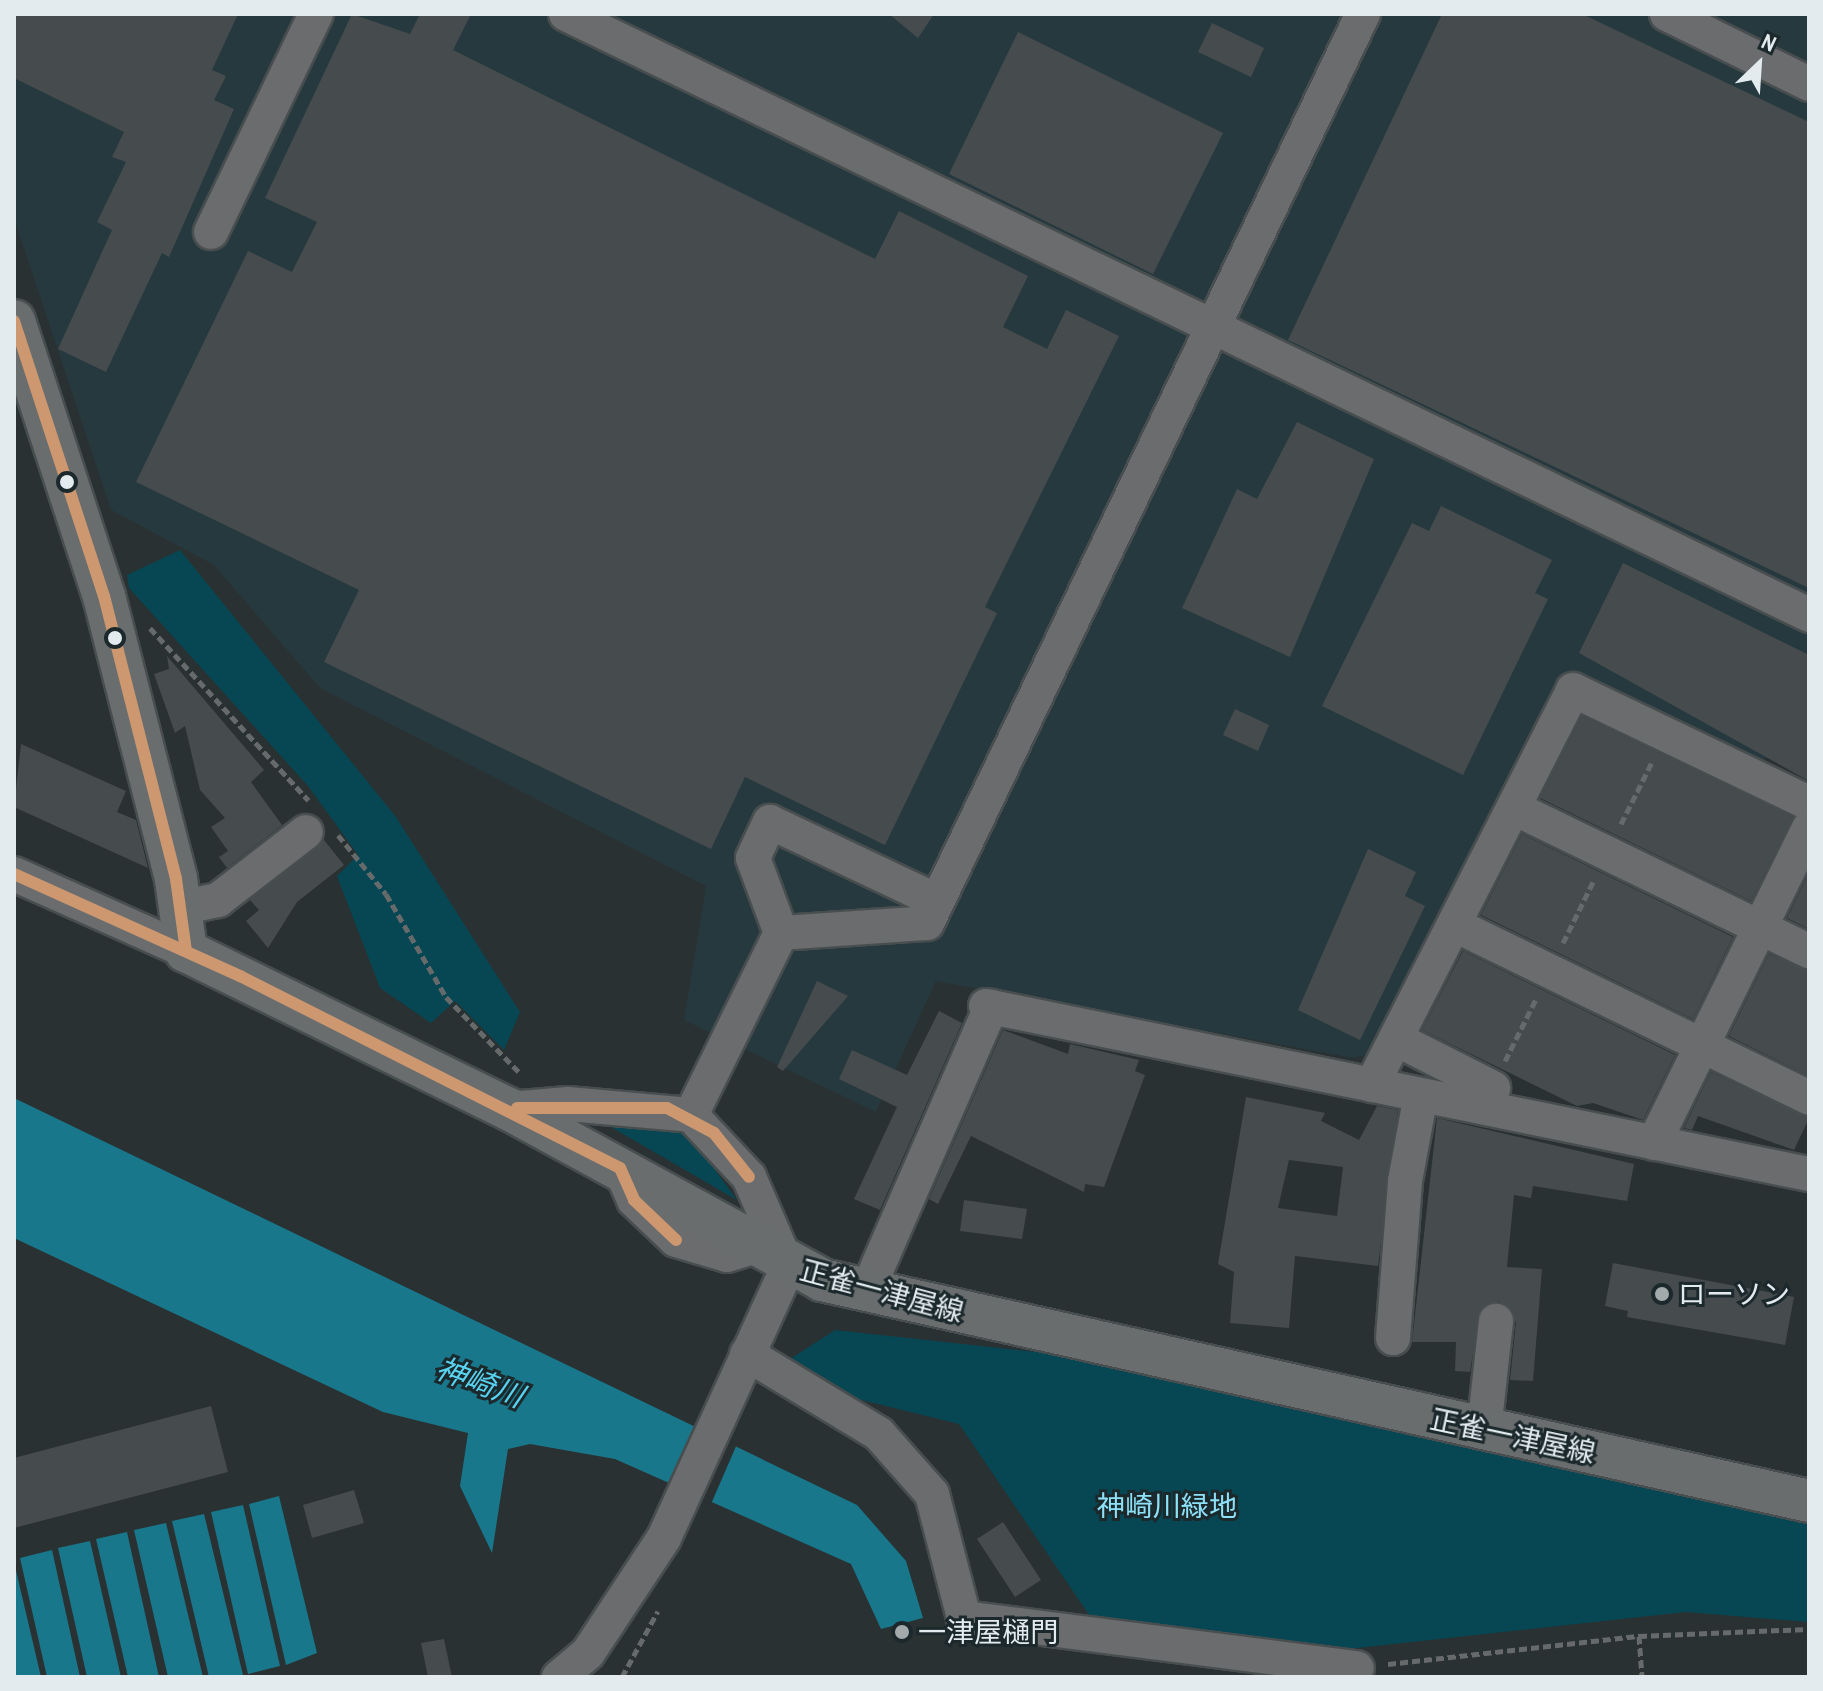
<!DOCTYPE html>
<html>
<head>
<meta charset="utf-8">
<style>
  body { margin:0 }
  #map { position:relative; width:1823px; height:1691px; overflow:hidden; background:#2a3132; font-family:"Archivo Narrow","Noto Sans JP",sans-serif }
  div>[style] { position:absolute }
  .built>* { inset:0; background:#26393e }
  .green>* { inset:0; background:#074753 }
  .water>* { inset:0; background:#19778b }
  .pier>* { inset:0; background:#2a3132 }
  .building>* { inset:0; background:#464c4d }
  .path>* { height:5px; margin-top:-2.5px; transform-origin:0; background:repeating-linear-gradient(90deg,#666a6b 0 8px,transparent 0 12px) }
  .roads { filter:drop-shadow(2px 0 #484e4f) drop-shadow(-2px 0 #484e4f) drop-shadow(0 2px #484e4f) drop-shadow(0 -2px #484e4f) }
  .minor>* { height:34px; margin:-17px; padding:0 17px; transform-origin:17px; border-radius:17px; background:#6a6c6d }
  .major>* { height:42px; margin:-21px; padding:0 21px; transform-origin:21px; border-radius:21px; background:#696d6e }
  .bus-1>* { height:12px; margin:-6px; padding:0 6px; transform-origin:6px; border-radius:6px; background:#cd976f }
  .dots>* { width:22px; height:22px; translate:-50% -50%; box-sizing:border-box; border:4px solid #1c292c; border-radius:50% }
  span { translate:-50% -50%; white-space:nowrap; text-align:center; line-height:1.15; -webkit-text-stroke:6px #1c292c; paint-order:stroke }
  .street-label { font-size:28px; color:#e3ebee }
  .poi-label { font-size:28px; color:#e3ebee }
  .left { translate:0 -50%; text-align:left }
  .park-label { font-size:28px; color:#8ce0f7 }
  .water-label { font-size:30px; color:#57d3f1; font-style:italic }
  .frame { position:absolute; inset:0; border:16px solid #e3ebee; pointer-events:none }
  .north { position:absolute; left:1719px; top:24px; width:80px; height:80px; -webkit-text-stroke:6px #1c292c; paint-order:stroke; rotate:25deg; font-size:22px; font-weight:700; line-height:32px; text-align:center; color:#e3ebee }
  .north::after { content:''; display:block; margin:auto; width:28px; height:36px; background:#e3ebee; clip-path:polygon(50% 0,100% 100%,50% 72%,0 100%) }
</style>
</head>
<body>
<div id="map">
  <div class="built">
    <i style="clip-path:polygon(14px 14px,1809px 14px,1809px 664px,1763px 764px,1566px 671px,1376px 1052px,1353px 1058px,936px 981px,876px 1112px,684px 1020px,706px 886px,320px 688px,214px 565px,111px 510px,14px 218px)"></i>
  </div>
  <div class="green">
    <i style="clip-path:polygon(180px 550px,396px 817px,520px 1012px,504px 1050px,455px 1001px,431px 1023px,380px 988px,337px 876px,358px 855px,308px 786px,129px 588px,127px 575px)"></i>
    <i style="clip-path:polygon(604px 1123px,676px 1130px,696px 1144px,737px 1200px)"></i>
    <i style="clip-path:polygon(835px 1330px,1109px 1360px,1272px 1404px,1785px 1515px,1809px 1524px,1809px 1622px,1686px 1612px,1293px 1655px,1094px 1622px,959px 1424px,837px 1394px,787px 1361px)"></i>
  </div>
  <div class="water">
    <i style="clip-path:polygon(14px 1098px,857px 1505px,906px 1561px,923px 1618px,881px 1629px,851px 1564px,615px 1459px,530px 1444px,508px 1449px,492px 1553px,460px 1486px,468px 1433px,383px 1412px,14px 1238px)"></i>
    <i style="clip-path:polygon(279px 1496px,317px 1653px,286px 1665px,249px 1504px)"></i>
    <i style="clip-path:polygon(243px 1505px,280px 1666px,248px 1674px,211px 1512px)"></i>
    <i style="clip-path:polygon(204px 1514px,243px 1675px,233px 1677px,209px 1677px,172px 1521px)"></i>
    <i style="clip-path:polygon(166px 1523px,203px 1677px,168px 1677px,134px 1530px)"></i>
    <i style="clip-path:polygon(127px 1532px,159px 1677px,128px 1677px,96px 1539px)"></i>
    <i style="clip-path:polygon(90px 1541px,121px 1677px,87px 1677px,58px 1548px)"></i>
    <i style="clip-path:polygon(52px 1550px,80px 1677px,47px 1677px,20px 1558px)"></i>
    <i style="clip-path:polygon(14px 1562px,41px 1677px,14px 1677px)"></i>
  </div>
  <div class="pier">
    <i style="clip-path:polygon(697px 1424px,737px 1444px,711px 1504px,669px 1486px)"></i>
  </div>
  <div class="building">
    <i style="clip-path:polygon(14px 14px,238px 14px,212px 70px,226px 76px,214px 100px,234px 109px,169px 257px,162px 253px,106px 372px,58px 349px,112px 230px,97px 222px,126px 162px,112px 157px,124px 132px,14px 78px)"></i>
    <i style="clip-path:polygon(352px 14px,410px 34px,420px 14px,471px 14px,453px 50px,875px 259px,899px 211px,1028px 276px,1003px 327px,1047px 349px,1066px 310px,1119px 336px,985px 607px,997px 613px,885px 845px,745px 777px,711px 849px,324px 662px,359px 590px,136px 482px,248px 251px,292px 272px,317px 222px,265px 198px)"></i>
    <i style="clip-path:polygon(889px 14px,934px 14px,918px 38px)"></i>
    <i style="clip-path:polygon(1442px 14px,1582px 14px,1809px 122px,1809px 588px,1288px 340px)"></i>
    <i style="clip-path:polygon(1212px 23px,1264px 48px,1251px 77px,1198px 52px)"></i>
    <i style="clip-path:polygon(1018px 32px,1223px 133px,1153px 274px,949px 174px)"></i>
    <i style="clip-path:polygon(1297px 422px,1374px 459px,1290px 657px,1182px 608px,1237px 489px,1257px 499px)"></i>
    <i style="clip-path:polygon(1441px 506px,1552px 560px,1535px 593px,1548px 599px,1463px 775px,1322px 706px,1412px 523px,1429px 531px)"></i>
    <i style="clip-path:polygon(1623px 563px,1809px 655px,1809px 781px,1579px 653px)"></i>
    <i style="clip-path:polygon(167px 656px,264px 770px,251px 782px,282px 825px,227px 868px,219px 857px,228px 851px,211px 827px,225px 818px,200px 790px,185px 726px,175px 733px,154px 674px,169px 669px)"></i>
    <i style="clip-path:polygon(1235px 709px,1269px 725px,1258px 751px,1223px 735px)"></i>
    <i style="clip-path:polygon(1582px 716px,1793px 817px,1751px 901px,1540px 798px)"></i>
    <i style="clip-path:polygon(21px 744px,126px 791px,117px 812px,136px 820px,148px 868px,14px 807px)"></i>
    <i style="clip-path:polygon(1522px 834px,1733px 937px,1693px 1019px,1481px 915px)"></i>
    <i style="clip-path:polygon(324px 840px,344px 865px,297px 902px,268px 948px,246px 921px,259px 910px,250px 900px)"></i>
    <i style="clip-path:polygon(1368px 849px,1416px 872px,1405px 896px,1425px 906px,1360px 1040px,1298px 1010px)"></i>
    <i style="clip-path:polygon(1809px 873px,1809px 929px,1787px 918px)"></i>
    <i style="clip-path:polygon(1463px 951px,1675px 1055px,1643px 1120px,1593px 1103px,1577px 1106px,1422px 1030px)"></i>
    <i style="clip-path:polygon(1769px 954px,1809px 971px,1809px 1076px,1729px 1036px)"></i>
    <i style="clip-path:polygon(817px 981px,848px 996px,783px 1071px,777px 1067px)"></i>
    <i style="clip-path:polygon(939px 1011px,962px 1023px,880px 1210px,854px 1199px,897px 1107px,839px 1079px,852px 1050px,907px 1075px)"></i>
    <i style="clip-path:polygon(1003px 1030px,1068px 1054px,1070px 1044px,1139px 1060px,1135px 1071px,1145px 1075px,1104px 1187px,1085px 1184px,1084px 1192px,971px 1136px,938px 1204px,929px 1199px)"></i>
    <i style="clip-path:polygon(1711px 1072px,1809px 1118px,1794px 1150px,1698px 1116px,1692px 1130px,1684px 1128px)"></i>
    <i style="clip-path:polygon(evenodd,1246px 1097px,1325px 1113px,1321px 1121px,1359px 1140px,1377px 1106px,1398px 1110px,1378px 1266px,1295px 1256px,1289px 1328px,1230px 1323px,1234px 1272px,1218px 1264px,1246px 1097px,1289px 1160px,1343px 1167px,1337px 1216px,1278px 1208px,1289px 1160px)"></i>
    <i style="clip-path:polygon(1437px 1118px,1634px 1164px,1627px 1201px,1533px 1186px,1531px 1198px,1514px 1195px,1507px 1267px,1542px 1269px,1533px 1381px,1510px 1380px,1516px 1322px,1499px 1301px,1480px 1310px,1470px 1372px,1455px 1371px,1456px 1342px,1412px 1342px)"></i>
    <i style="clip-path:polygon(964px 1200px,1027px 1209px,1022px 1239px,960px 1231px)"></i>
    <i style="clip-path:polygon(1613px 1263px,1794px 1297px,1785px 1345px,1627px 1317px,1628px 1311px,1605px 1306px)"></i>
    <i style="clip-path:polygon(211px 1406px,228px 1472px,14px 1528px,14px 1458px)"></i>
    <i style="clip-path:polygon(354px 1490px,364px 1523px,312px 1538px,303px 1505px)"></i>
    <i style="clip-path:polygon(1003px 1522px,1041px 1580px,1015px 1597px,977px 1539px)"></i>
    <i style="clip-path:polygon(444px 1639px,452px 1677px,428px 1677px,421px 1643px)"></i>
  </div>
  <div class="path">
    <i style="left:150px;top:628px;width:234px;rotate:47.4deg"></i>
    <i style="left:1621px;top:824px;width:69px;rotate:-63.4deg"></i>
    <i style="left:338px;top:835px;width:76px;rotate:50.9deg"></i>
    <i style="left:386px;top:894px;width:119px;rotate:59.8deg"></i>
    <i style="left:446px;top:997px;width:106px;rotate:45.8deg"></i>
    <i style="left:1563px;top:943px;width:70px;rotate:-63.8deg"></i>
    <i style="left:1505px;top:1061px;width:69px;rotate:-63.4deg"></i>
    <i style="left:1639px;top:1636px;width:41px;rotate:85.8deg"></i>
    <i style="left:1388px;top:1664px;width:253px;rotate:-6.4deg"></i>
    <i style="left:1639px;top:1636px;width:170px;rotate:-2.4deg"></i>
    <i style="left:622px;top:1677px;width:75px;rotate:-61.4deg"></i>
  </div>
  <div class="roads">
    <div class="minor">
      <i style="left:566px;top:14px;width:1381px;rotate:25.8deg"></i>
      <i style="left:1667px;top:14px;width:158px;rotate:26.2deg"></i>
      <i style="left:211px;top:232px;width:242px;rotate:-64.3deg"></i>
      <i style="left:1514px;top:808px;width:328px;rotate:25.9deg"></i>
      <i style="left:14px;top:874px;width:188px;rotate:24.1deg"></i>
      <i style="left:180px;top:908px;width:39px;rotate:-12deg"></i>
      <i style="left:218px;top:900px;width:111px;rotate:-37.7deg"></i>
      <i style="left:1455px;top:925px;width:394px;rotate:26deg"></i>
      <i style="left:781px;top:933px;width:80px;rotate:-110.5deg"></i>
      <i style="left:753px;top:858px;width:40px;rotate:-65deg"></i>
      <i style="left:770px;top:822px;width:185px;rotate:25.3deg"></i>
      <i style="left:986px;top:1006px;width:840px;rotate:11.54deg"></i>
      <i style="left:1396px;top:1039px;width:109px;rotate:26.8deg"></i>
      <i style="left:1372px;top:1085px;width:443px;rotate:-63deg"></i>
      <i style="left:1573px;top:690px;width:262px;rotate:25.6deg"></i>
      <i style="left:509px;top:1109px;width:59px;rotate:-4.8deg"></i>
      <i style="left:568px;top:1104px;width:123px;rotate:5.1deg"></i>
      <i style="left:691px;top:1115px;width:85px;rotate:46.9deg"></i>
      <i style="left:749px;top:1177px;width:98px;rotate:66.6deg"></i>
      <i style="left:788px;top:1267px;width:298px;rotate:114.6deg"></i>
      <i style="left:664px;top:1538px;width:138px;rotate:123.5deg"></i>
      <i style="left:588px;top:1653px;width:38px;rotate:140deg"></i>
      <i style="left:691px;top:1115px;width:203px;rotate:-63.7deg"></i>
      <i style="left:781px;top:933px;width:146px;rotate:-3.9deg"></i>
      <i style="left:927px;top:923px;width:1008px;rotate:-64.38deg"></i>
      <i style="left:1654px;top:1143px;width:351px;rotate:-63.8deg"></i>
      <i style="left:620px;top:1168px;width:35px;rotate:66deg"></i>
      <i style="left:634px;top:1200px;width:58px;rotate:43.6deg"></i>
      <i style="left:676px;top:1240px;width:53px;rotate:16.4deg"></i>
      <i style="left:727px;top:1255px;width:28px;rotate:-17deg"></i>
      <i style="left:867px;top:1291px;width:310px;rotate:-66.4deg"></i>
      <i style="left:1393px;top:1338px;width:157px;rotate:-85.6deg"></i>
      <i style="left:1405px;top:1181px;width:87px;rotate:-79.5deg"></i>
      <i style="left:747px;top:1354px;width:154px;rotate:31.2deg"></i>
      <i style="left:879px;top:1434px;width:80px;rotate:48.5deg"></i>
      <i style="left:932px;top:1494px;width:128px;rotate:75.5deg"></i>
      <i style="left:964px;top:1618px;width:396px;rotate:7.3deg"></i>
      <i style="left:1484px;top:1430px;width:110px;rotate:-83.7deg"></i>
    </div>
    <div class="major">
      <i style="left:14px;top:321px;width:289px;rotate:71.9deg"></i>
      <i style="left:104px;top:596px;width:292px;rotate:75.7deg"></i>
      <i style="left:176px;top:879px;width:73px;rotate:82.1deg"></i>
      <i style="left:186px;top:951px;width:360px;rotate:26.1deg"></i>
      <i style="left:509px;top:1109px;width:357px;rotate:28.6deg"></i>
      <i style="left:822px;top:1280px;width:1011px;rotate:12.62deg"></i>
    </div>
  </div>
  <div class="bus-1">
    <i style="left:14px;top:321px;width:289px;rotate:71.9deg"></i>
    <i style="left:104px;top:596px;width:292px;rotate:75.7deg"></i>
    <i style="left:176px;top:879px;width:73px;rotate:82.1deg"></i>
    <i style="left:14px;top:874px;width:248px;rotate:24.3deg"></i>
    <i style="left:240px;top:976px;width:426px;rotate:26.8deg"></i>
    <i style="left:620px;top:1168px;width:35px;rotate:66deg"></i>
    <i style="left:634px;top:1200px;width:58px;rotate:43.6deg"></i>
    <i style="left:517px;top:1108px;width:150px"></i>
    <i style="left:667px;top:1108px;width:53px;rotate:28deg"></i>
    <i style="left:714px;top:1133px;width:56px;rotate:51.5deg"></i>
  </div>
  <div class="dots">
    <i style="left:67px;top:482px;background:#e3ebee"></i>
    <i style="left:115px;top:638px;background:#e3ebee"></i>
    <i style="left:1662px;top:1294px;background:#a2aaac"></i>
    <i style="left:902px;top:1632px;background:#a2aaac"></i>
  </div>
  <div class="street-label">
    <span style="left:882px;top:1291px;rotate:15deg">正雀一津屋線</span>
    <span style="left:1513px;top:1436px;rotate:12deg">正雀一津屋線</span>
  </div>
  <div class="poi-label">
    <span class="left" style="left:1678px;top:1294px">ローソン</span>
    <span class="left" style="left:918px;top:1632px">一津屋樋門</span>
  </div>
  <div class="park-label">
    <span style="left:1167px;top:1506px">神崎川緑地</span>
  </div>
  <div class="water-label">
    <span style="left:480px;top:1382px;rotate:20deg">神崎川</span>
  </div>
  <div class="frame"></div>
  <div class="north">N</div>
</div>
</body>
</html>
